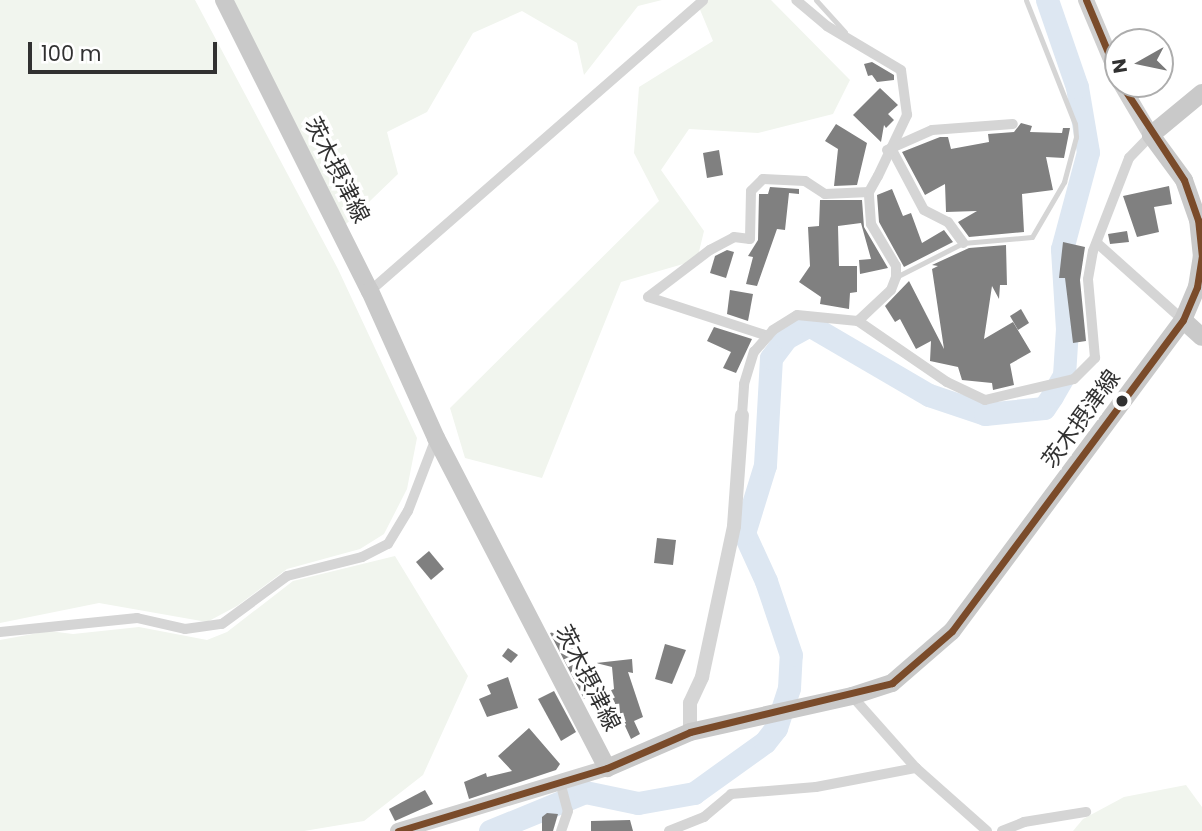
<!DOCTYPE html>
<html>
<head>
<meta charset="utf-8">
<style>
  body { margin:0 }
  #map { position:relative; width:1202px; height:831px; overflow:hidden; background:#fff; font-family:Poppins,"Noto Sans JP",sans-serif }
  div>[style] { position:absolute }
  .green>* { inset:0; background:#f1f5ee }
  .river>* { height:23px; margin:-11.5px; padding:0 11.5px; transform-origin:11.5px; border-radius:11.5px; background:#dde7f2 }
  .building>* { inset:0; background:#808080 }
  .service>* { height:5px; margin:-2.5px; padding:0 2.5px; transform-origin:2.5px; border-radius:2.5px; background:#d5d5d5 }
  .minor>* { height:10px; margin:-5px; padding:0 5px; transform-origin:5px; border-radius:5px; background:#d5d5d5 }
  .tertiary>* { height:14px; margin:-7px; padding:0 7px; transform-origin:7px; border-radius:7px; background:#d5d5d5 }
  .secondary>* { height:16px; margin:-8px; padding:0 8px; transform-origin:8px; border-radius:8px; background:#cfcfcf }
  .primary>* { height:18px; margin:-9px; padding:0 9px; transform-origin:9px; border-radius:9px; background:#c9c9c9 }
  .bus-1>* { height:7px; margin:-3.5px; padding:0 3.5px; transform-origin:3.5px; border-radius:3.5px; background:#7a4b2a }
  .dots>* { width:19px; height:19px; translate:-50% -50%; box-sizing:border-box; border:4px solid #fff; border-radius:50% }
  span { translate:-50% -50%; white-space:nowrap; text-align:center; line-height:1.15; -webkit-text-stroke:7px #fff; paint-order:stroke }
  .street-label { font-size:23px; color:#313131 }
  .north { position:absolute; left:1104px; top:28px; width:70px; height:70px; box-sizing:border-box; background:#fff; border:2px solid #adadad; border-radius:50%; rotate:261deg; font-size:19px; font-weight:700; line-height:28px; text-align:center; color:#313131 }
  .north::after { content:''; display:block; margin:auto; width:24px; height:32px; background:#797979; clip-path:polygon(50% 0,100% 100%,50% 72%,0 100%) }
  .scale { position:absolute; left:28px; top:42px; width:189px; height:32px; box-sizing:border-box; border:4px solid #313131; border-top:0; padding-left:9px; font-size:21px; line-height:24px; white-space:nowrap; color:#313131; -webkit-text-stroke:5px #fff; paint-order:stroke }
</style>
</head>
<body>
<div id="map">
  <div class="green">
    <i style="clip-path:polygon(0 0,195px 0,338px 269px,417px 438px,407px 489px,384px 534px,360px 549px,287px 569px,237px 606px,207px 622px,99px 603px,0 623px)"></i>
    <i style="clip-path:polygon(229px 0,662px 0,638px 6px,584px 75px,577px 43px,522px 11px,473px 33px,427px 112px,387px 132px,398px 174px,344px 226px)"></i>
    <i style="clip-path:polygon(696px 0,771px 0,850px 80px,833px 114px,758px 133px,689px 129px,661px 170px,704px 231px,697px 260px,621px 282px,542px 478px,465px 458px,450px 408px,659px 201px,634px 153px,639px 87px,713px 41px)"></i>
    <i style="clip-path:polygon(395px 556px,468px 676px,423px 775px,364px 821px,304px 831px,0 831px,0 640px,49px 631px,73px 634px,139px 627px,207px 640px,227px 632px,293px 581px)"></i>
    <i style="clip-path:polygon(1186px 785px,1202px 807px,1202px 831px,1073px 831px,1083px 819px,1124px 797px)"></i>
  </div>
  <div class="river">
    <i style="left:490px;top:831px;width:103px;rotate:-22.3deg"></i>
    <i style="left:585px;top:792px;width:54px;rotate:11.7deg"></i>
    <i style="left:638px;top:803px;width:57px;rotate:-10.1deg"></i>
    <i style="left:694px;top:793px;width:87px;rotate:-35.7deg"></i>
    <i style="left:765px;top:742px;width:18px;rotate:-52deg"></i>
    <i style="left:776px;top:728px;width:42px;rotate:-72deg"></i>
    <i style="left:789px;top:688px;width:33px;rotate:-87deg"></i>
    <i style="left:791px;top:655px;width:78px;rotate:-108.7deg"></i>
    <i style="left:766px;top:581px;width:53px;rotate:-114.6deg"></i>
    <i style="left:744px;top:533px;width:71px;rotate:-72.8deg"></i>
    <i style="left:765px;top:465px;width:107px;rotate:-86.8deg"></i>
    <i style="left:771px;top:358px;width:25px;rotate:-53deg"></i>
    <i style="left:786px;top:338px;width:26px;rotate:-29deg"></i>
    <i style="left:809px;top:325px;width:139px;rotate:30.3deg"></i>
    <i style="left:929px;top:395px;width:59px;rotate:18.7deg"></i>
    <i style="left:985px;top:414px;width:59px;rotate:-5.8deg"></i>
    <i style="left:1044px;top:408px;width:14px;rotate:-56deg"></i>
    <i style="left:1052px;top:396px;width:24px;rotate:-60deg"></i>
    <i style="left:1064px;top:375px;width:46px;rotate:-86.3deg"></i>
    <i style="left:1067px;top:329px;width:80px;rotate:-93.6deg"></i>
    <i style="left:1062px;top:249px;width:100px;rotate:-75deg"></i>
    <i style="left:1088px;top:152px;width:66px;rotate:-99.6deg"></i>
    <i style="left:1077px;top:87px;width:92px;rotate:-109deg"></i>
  </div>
  <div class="building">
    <i style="clip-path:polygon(872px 62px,894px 75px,894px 80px,877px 82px,872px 75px,868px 76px,864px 64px)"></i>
    <i style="clip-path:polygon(880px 88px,898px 105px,888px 114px,894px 120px,886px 128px,884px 125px,881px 142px,853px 115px)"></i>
    <i style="clip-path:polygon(1021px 123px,1032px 126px,1030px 132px,1062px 133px,1063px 128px,1070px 128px,1064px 158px,1046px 157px,1053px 190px,1022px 194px,1024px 232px,969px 237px,958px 222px,977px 211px,946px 212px,945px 184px,925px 195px,902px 152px,940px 137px,948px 137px,951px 149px,989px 142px,988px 134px,1014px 132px)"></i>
    <i style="clip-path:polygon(836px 124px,867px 143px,857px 185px,834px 186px,838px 149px,825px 141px)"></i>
    <i style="clip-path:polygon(719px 150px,723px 175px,707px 178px,703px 153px)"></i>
    <i style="clip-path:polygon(1169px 186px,1172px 204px,1154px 207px,1159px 232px,1137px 237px,1123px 196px)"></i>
    <i style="clip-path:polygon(770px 187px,799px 189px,799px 194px,789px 193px,785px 230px,777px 229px,757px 286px,746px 284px,753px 257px,748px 256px,758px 240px,759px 194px,768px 194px)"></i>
    <i style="clip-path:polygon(892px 189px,903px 216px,911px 213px,922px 243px,944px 230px,953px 242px,904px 267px,879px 222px,877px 195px)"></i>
    <i style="clip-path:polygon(820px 200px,862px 200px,864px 227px,888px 268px,860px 274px,859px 260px,871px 259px,861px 223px,838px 226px,839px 266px,857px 266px,857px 292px,850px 293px,849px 309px,820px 304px,821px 297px,799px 282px,810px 266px,808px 227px,819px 226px)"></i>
    <i style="clip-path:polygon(1127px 231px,1129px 242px,1110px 244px,1108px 234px)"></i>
    <i style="clip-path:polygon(1063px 242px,1085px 247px,1080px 280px,1086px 341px,1073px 343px,1065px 278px,1059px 278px)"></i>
    <i style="clip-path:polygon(1006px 245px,1007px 285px,1000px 285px,999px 299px,992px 286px,984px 339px,1013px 322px,1031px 352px,1010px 364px,1014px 385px,993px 390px,992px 383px,962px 380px,958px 367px,930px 361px,931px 341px,916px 349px,900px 319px,895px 322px,885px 306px,909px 281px,944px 349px,932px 269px,938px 266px,932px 265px,969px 248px)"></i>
    <i style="clip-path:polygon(727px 250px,734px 252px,726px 278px,710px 273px,715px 256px)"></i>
    <i style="clip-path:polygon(730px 290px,753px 294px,748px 321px,727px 314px)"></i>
    <i style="clip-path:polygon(1021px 309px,1029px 323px,1018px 330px,1010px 316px)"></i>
    <i style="clip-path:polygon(714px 327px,752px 339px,736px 373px,723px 368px,731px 352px,707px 341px)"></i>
    <i style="clip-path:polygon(657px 538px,676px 540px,673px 565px,654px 563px)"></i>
    <i style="clip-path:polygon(429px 551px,444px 569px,431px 580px,416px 562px)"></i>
    <i style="clip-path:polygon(565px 629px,580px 668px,576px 670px,588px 696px,584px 699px,550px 633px)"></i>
    <i style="clip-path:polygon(665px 644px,686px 650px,672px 684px,655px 679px)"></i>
    <i style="clip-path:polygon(508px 648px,518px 655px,511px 663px,502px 656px)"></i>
    <i style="clip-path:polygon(632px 659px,633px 673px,628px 672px,643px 717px,634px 721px,640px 734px,631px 739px,609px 691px,614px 689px,612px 667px,596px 663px)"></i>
    <i style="clip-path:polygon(508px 677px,518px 708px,487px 717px,479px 699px,491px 694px,487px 685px)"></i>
    <i style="clip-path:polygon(554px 691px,576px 732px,561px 741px,538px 699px)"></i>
    <i style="clip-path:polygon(529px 728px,560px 764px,556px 770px,469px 799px,464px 782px,486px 773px,487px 777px,512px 771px,498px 756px)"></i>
    <i style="clip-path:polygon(425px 790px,433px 804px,395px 821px,389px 809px)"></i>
    <i style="clip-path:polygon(547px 813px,558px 814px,553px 831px,542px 831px,542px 817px)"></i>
    <i style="clip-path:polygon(630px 820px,633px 831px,591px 831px,591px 821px)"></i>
  </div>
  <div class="service">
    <i style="left:816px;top:0;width:43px;rotate:47.8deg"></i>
    <i style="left:896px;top:277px;width:75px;rotate:-26.9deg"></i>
    <i style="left:963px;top:243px;width:69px;rotate:-5deg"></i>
    <i style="left:1032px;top:237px;width:64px;rotate:-59.8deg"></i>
    <i style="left:1064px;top:182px;width:47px;rotate:-75.1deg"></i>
    <i style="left:1076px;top:137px;width:13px;rotate:-94deg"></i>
    <i style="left:1075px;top:124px;width:133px;rotate:-111.6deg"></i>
  </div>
  <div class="minor">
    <i style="left:891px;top:148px;width:70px;rotate:62deg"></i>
    <i style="left:924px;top:210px;width:27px;rotate:27deg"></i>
    <i style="left:948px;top:222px;width:26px;rotate:54deg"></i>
    <i style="left:887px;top:150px;width:49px;rotate:-24deg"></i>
    <i style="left:932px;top:130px;width:81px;rotate:-4.2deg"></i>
    <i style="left:1097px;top:243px;width:115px;rotate:41.8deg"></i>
    <i style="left:370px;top:291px;width:442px;rotate:-41.1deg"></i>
    <i style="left:858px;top:321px;width:45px;rotate:-43.2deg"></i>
    <i style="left:891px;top:290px;width:14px;rotate:-69deg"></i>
    <i style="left:896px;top:277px;width:11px;rotate:-90deg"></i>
    <i style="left:896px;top:266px;width:49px;rotate:-120.8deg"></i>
    <i style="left:871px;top:224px;width:32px;rotate:-94deg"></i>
    <i style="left:768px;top:336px;width:126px;rotate:-162deg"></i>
    <i style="left:648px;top:297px;width:78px;rotate:-37.2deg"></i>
    <i style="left:710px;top:250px;width:27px;rotate:-28deg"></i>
    <i style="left:734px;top:237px;width:16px;rotate:7deg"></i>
    <i style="left:750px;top:239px;width:48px;rotate:-88.8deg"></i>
    <i style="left:751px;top:191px;width:17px;rotate:-45deg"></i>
    <i style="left:763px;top:179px;width:42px;rotate:2.7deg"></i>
    <i style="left:805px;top:181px;width:24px;rotate:33deg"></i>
    <i style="left:825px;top:194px;width:44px;rotate:-2.6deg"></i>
    <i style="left:869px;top:192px;width:18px;rotate:-61deg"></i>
    <i style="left:878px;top:176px;width:68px;rotate:-64.6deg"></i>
    <i style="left:907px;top:115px;width:45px;rotate:-97.6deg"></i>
    <i style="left:901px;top:70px;width:86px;rotate:-149.3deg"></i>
    <i style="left:827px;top:26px;width:40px;rotate:-140deg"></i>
    <i style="left:742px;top:415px;width:31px;rotate:-86deg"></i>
    <i style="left:744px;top:384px;width:34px;rotate:-73deg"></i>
    <i style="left:754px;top:352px;width:29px;rotate:-49deg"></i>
    <i style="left:773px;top:330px;width:28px;rotate:-32deg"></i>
    <i style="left:797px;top:315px;width:61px;rotate:5.6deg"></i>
    <i style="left:858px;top:321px;width:108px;rotate:34.4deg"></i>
    <i style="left:947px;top:382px;width:42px;rotate:25.3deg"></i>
    <i style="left:985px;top:400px;width:91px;rotate:-13.3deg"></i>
    <i style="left:1074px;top:379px;width:30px;rotate:-45deg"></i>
    <i style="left:1095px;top:358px;width:79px;rotate:-95.1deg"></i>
    <i style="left:1088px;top:279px;width:28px;rotate:-80deg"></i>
    <i style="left:1093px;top:251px;width:100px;rotate:-68.8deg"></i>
    <i style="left:1129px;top:158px;width:32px;rotate:-46deg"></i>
    <i style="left:0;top:632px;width:138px;rotate:-5.8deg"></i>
    <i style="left:137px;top:618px;width:49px;rotate:12.9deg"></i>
    <i style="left:185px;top:629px;width:37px;rotate:-8deg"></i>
    <i style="left:222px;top:624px;width:81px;rotate:-36.4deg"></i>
    <i style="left:287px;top:576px;width:77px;rotate:-14.2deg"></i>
    <i style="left:362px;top:557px;width:29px;rotate:-27deg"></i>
    <i style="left:388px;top:544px;width:39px;rotate:-59deg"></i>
    <i style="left:408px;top:511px;width:78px;rotate:-69deg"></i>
    <i style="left:852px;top:696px;width:96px;rotate:48.4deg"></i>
    <i style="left:916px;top:768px;width:95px;rotate:41.6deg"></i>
    <i style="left:560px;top:782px;width:30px;rotate:75deg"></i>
    <i style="left:568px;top:811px;width:21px;rotate:109deg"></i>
    <i style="left:669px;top:831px;width:38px;rotate:-22deg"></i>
    <i style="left:704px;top:817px;width:35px;rotate:-40deg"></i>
    <i style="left:731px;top:794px;width:85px;rotate:-4.7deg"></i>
    <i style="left:816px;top:787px;width:102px;rotate:-10.8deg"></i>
    <i style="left:1002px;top:831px;width:24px;rotate:-22deg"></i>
    <i style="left:1024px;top:822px;width:63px;rotate:-9.2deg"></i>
  </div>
  <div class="tertiary">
    <i style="left:690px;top:732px;width:29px;rotate:-90deg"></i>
    <i style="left:690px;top:703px;width:29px;rotate:-65deg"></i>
    <i style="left:702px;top:677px;width:154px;rotate:-78deg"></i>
    <i style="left:734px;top:526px;width:111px;rotate:-85.9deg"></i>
  </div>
  <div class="secondary">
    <i style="left:1086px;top:0;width:82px;rotate:67.2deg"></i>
    <i style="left:1121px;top:84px;width:59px;rotate:59.5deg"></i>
    <i style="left:398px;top:831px;width:218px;rotate:-16.8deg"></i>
  </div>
  <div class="primary">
    <i style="left:224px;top:0;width:326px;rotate:63.4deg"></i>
    <i style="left:370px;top:291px;width:161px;rotate:65.8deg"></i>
    <i style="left:436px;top:438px;width:372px;rotate:62.6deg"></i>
    <i style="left:607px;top:768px;width:90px;rotate:-23.4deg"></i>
    <i style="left:690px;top:732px;width:166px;rotate:-12.5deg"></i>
    <i style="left:852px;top:696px;width:42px;rotate:-18deg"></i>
    <i style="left:892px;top:683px;width:79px;rotate:-40.9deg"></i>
    <i style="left:952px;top:631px;width:387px;rotate:-53.4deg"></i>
    <i style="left:1183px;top:320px;width:36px;rotate:-67deg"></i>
    <i style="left:1197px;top:287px;width:30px;rotate:-81deg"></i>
    <i style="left:1202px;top:257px;width:37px;rotate:-96deg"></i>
    <i style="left:1198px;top:220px;width:42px;rotate:-109.3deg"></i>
    <i style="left:1184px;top:180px;width:56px;rotate:-126.3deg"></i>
    <i style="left:1151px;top:135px;width:66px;rotate:-39.5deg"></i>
    <i style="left:1183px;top:320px;width:25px;rotate:42deg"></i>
  </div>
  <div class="bus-1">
    <i style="left:1086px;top:0;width:82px;rotate:67.2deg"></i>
    <i style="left:398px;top:831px;width:218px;rotate:-16.8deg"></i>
    <i style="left:607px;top:768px;width:90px;rotate:-23.4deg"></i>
    <i style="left:690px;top:732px;width:208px;rotate:-13.6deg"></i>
    <i style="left:892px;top:683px;width:79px;rotate:-40.9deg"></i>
    <i style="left:952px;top:631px;width:387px;rotate:-53.4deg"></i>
    <i style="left:1183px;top:320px;width:36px;rotate:-67deg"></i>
    <i style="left:1197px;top:287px;width:30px;rotate:-81deg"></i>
    <i style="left:1202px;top:257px;width:37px;rotate:-96deg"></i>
    <i style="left:1198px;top:220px;width:42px;rotate:-109.3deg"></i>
    <i style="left:1184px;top:180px;width:115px;rotate:-123.3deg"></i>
  </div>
  <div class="dots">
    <i style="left:1122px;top:401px;background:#313131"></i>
  </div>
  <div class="street-label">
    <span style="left:337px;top:170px;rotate:63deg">茨木摂津線</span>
    <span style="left:1081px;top:419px;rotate:-54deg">茨木摂津線</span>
    <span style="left:588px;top:678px;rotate:63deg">茨木摂津線</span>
  </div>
  <div class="north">N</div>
  <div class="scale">100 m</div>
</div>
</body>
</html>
